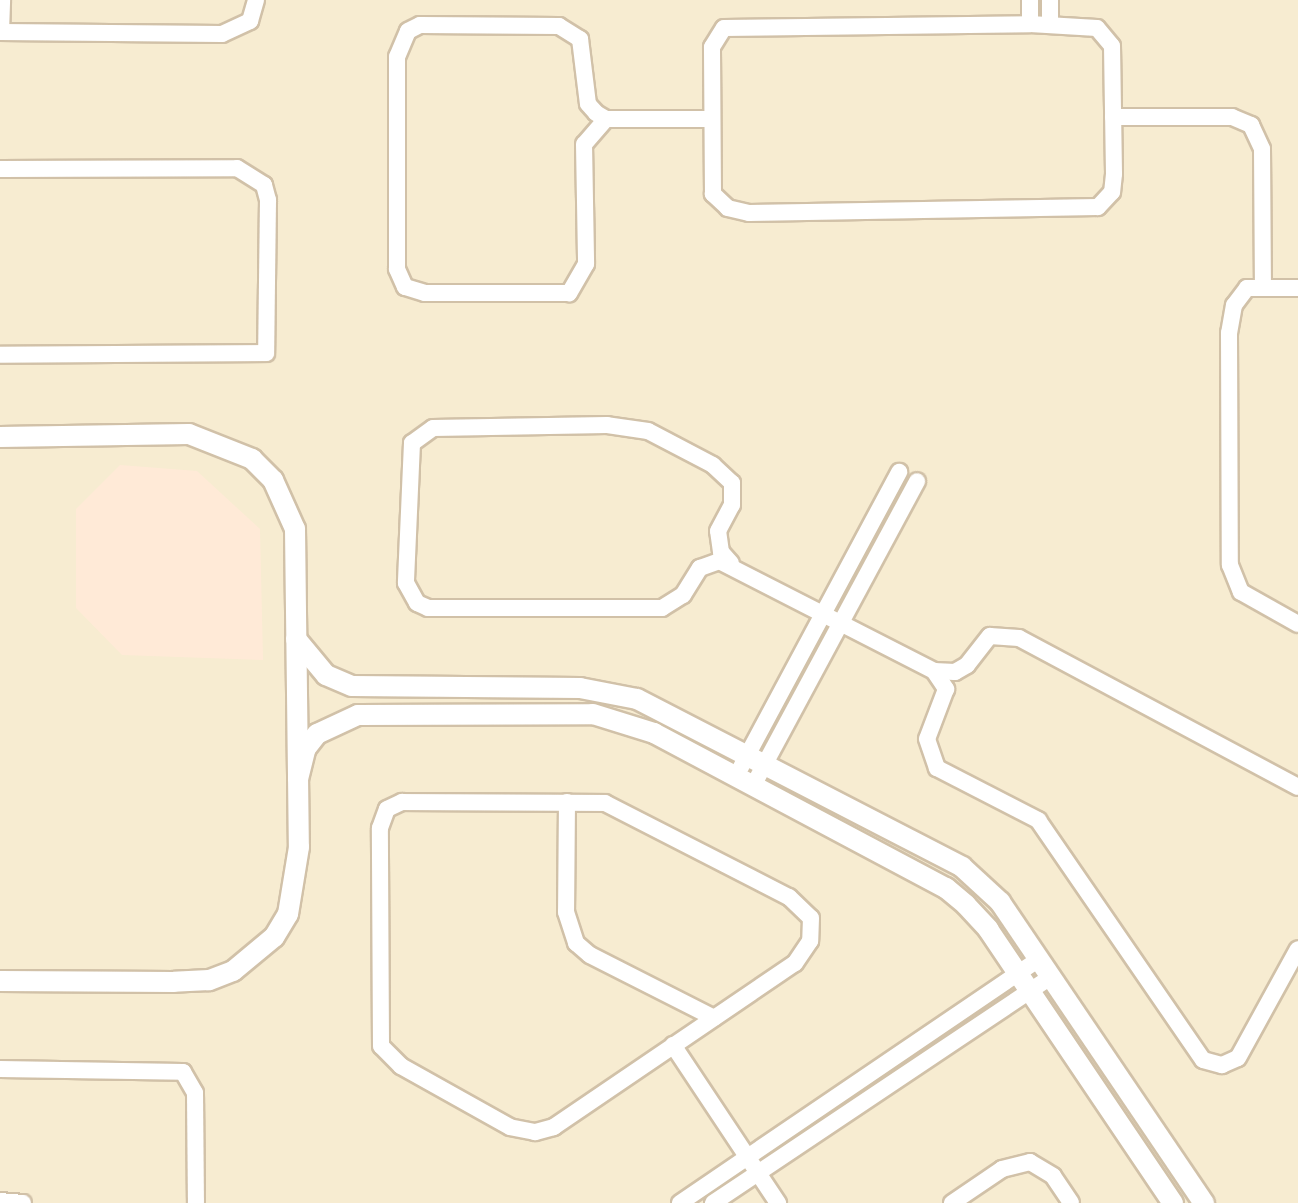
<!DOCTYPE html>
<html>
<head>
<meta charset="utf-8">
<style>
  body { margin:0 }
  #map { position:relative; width:1298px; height:1203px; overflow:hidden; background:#fff8e4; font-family:Figtree,sans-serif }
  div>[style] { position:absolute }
  .residential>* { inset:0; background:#f7ecd1 }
  .commercial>* { inset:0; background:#ffead7 }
  .roads { filter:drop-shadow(2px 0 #d1c1a8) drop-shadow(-2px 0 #d1c1a8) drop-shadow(0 2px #d1c1a8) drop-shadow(0 -2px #d1c1a8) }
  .minor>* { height:16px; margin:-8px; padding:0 8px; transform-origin:8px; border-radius:8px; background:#fff }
  .tertiary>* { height:20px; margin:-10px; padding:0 10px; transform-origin:10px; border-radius:10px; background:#fff }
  span { translate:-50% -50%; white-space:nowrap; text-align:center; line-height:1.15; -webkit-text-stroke:7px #fffbec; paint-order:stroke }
</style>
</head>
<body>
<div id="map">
  <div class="residential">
    <i style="clip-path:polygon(0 0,1298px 0,1298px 1203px,0 1203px)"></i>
  </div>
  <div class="commercial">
    <i style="clip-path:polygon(120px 465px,197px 471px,260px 529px,263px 660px,122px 655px,76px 608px,76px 509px)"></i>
  </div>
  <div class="roads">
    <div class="minor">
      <i style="left:1030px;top:24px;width:67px;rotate:3.4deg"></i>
      <i style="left:1097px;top:28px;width:23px;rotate:50deg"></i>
      <i style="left:1112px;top:46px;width:128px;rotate:89.1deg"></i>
      <i style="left:1114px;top:174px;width:18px;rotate:96deg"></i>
      <i style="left:1112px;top:192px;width:21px;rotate:133deg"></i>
      <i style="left:1098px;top:207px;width:349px;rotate:179deg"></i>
      <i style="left:749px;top:213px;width:22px;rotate:-167deg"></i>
      <i style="left:728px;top:208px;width:21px;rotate:-137deg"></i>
      <i style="left:713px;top:194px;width:147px;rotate:-90.4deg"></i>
      <i style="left:712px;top:47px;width:22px;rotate:-58deg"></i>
      <i style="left:724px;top:28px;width:306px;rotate:-0.7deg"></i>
      <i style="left:1030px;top:24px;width:24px;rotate:-90deg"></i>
      <i style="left:1050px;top:24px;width:24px;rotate:-90deg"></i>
      <i style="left:0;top:32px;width:222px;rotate:0.5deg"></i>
      <i style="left:222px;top:34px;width:31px;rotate:-25deg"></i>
      <i style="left:250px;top:21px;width:22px;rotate:-74deg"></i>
      <i style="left:1px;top:32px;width:32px;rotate:-88deg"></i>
      <i style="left:1113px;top:117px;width:119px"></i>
      <i style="left:1232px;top:117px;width:21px;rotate:23deg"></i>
      <i style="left:1251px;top:125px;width:26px;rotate:65deg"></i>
      <i style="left:1262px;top:149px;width:139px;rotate:89.6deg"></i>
      <i style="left:606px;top:119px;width:33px;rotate:131deg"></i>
      <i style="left:584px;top:144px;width:120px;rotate:89deg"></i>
      <i style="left:586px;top:264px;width:34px;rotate:120deg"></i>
      <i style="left:569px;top:293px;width:144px;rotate:180deg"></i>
      <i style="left:425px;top:293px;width:21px;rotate:-163deg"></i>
      <i style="left:405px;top:287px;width:20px;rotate:-114deg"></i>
      <i style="left:397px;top:269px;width:212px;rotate:-90deg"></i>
      <i style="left:397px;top:57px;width:28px;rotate:-67deg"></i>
      <i style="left:408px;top:31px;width:13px;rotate:-27deg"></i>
      <i style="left:420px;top:25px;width:139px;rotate:0.4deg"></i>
      <i style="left:559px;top:26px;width:25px;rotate:32deg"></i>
      <i style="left:580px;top:39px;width:65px;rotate:83deg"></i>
      <i style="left:588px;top:104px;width:12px;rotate:48deg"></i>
      <i style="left:596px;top:113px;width:12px;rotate:31deg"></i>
      <i style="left:606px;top:119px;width:105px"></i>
      <i style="left:0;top:169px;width:237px;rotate:-0.2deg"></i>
      <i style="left:237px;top:168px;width:32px;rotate:32deg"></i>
      <i style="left:264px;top:185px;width:16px;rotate:75deg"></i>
      <i style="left:268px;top:200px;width:153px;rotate:90.7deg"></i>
      <i style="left:266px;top:353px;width:266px;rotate:179.6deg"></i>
      <i style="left:1298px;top:288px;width:51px;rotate:180deg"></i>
      <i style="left:1247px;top:288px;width:21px;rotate:127deg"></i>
      <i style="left:1234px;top:305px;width:28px;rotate:100deg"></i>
      <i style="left:1229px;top:333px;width:232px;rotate:89.8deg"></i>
      <i style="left:1230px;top:565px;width:29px;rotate:68deg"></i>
      <i style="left:1241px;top:592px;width:65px;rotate:29.3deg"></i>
      <i style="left:731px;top:563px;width:15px;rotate:-132deg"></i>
      <i style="left:721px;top:552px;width:21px;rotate:-98deg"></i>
      <i style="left:718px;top:531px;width:30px;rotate:-62deg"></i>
      <i style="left:732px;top:505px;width:22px;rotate:-90deg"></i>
      <i style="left:732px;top:483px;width:26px;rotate:-137deg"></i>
      <i style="left:713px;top:465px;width:73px;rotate:-152.4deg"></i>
      <i style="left:648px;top:431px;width:41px;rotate:-171.7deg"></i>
      <i style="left:607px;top:425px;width:174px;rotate:179deg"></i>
      <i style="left:433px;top:428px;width:26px;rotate:144deg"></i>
      <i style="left:412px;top:443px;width:140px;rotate:92.5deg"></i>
      <i style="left:406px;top:583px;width:23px;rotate:61deg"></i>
      <i style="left:417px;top:603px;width:12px;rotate:24deg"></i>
      <i style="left:428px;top:608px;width:234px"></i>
      <i style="left:662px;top:608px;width:25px;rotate:-32deg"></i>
      <i style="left:683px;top:595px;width:32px;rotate:-58deg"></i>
      <i style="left:700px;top:568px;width:20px;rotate:-20deg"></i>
      <i style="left:719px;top:561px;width:242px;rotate:27.1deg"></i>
      <i style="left:934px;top:671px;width:22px;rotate:56deg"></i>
      <i style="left:946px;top:689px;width:53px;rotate:110.8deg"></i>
      <i style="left:927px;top:739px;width:31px;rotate:71deg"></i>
      <i style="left:937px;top:768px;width:114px;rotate:27.2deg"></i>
      <i style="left:1038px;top:820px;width:291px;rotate:55.5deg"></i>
      <i style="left:1203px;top:1060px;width:20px;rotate:15deg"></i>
      <i style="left:1222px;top:1065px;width:17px;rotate:-24deg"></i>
      <i style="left:1238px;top:1058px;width:124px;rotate:-61.2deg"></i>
      <i style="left:934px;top:671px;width:21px;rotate:3deg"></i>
      <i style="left:955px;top:672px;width:14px;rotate:-30deg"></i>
      <i style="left:967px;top:665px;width:37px;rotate:-52deg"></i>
      <i style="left:990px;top:636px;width:29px;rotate:4deg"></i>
      <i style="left:1019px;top:638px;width:316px;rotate:28.1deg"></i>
      <i style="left:741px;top:767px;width:335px;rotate:-61.8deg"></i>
      <i style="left:753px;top:786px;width:346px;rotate:-61.7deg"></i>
      <i style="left:402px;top:802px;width:203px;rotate:0.3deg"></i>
      <i style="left:605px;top:803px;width:207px;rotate:27.1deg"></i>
      <i style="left:789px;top:897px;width:30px;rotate:44deg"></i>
      <i style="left:811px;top:918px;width:23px;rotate:92deg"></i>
      <i style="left:810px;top:941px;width:27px;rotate:124deg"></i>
      <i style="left:795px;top:963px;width:292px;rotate:145.8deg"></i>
      <i style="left:554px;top:1127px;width:20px;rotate:165deg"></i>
      <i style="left:535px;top:1132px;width:25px;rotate:-169deg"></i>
      <i style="left:510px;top:1127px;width:125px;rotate:-150.8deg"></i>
      <i style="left:401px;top:1066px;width:28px;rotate:-135deg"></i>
      <i style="left:381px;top:1046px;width:218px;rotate:-90.3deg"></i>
      <i style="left:380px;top:828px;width:20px;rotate:-70deg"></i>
      <i style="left:387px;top:809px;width:17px;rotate:-25deg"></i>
      <i style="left:567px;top:802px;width:110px;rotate:90.5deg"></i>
      <i style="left:566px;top:912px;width:33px;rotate:72deg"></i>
      <i style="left:576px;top:943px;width:18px;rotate:41deg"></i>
      <i style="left:590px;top:955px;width:139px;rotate:26.9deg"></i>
      <i style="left:673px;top:1045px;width:190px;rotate:56.4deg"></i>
      <i style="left:0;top:1069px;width:183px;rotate:0.9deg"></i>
      <i style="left:183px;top:1072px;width:24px;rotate:60deg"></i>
      <i style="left:195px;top:1093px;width:110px;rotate:89.5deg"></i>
      <i style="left:0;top:1201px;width:23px;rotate:5deg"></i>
      <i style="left:680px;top:1203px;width:434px;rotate:-34.2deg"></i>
      <i style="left:713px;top:1203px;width:407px;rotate:-33.8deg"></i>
      <i style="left:952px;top:1203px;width:60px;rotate:-34.2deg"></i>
      <i style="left:1002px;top:1169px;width:29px;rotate:-14deg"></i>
      <i style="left:1030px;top:1162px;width:27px;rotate:31deg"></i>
      <i style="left:1053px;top:1176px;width:32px;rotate:56deg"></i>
    </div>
    <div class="tertiary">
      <i style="left:0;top:437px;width:189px;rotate:-0.9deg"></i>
      <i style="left:189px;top:434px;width:68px;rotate:21.6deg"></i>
      <i style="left:252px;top:459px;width:30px;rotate:45deg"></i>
      <i style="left:273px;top:480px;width:54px;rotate:65.8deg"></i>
      <i style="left:295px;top:529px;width:318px;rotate:89.3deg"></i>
      <i style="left:299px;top:847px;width:68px;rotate:99.3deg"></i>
      <i style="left:288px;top:914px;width:27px;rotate:121deg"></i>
      <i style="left:274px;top:937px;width:53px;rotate:140.3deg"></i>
      <i style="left:233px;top:971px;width:26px;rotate:159deg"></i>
      <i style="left:209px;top:980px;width:35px;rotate:177deg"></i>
      <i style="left:174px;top:982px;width:174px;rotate:-179.7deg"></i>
      <i style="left:296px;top:639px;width:47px;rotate:50.2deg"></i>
      <i style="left:326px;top:675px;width:28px;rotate:23deg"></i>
      <i style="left:352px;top:686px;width:228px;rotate:0.5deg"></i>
      <i style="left:580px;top:688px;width:58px;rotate:10.9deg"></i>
      <i style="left:637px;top:699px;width:366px;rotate:27.3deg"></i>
      <i style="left:962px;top:867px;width:52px;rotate:42.6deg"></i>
      <i style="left:1000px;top:902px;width:364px;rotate:55.9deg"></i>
      <i style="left:298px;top:779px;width:32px;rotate:-76deg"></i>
      <i style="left:306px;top:748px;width:18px;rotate:-52deg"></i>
      <i style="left:317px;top:734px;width:45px;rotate:-24.9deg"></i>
      <i style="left:358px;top:715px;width:235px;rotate:-0.2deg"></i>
      <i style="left:593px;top:714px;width:64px;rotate:17.3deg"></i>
      <i style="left:654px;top:733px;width:331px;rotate:28deg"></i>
      <i style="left:946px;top:888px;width:26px;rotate:40deg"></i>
      <i style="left:966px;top:905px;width:33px;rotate:47deg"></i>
      <i style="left:988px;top:929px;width:331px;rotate:56deg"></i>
    </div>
  </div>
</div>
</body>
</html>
